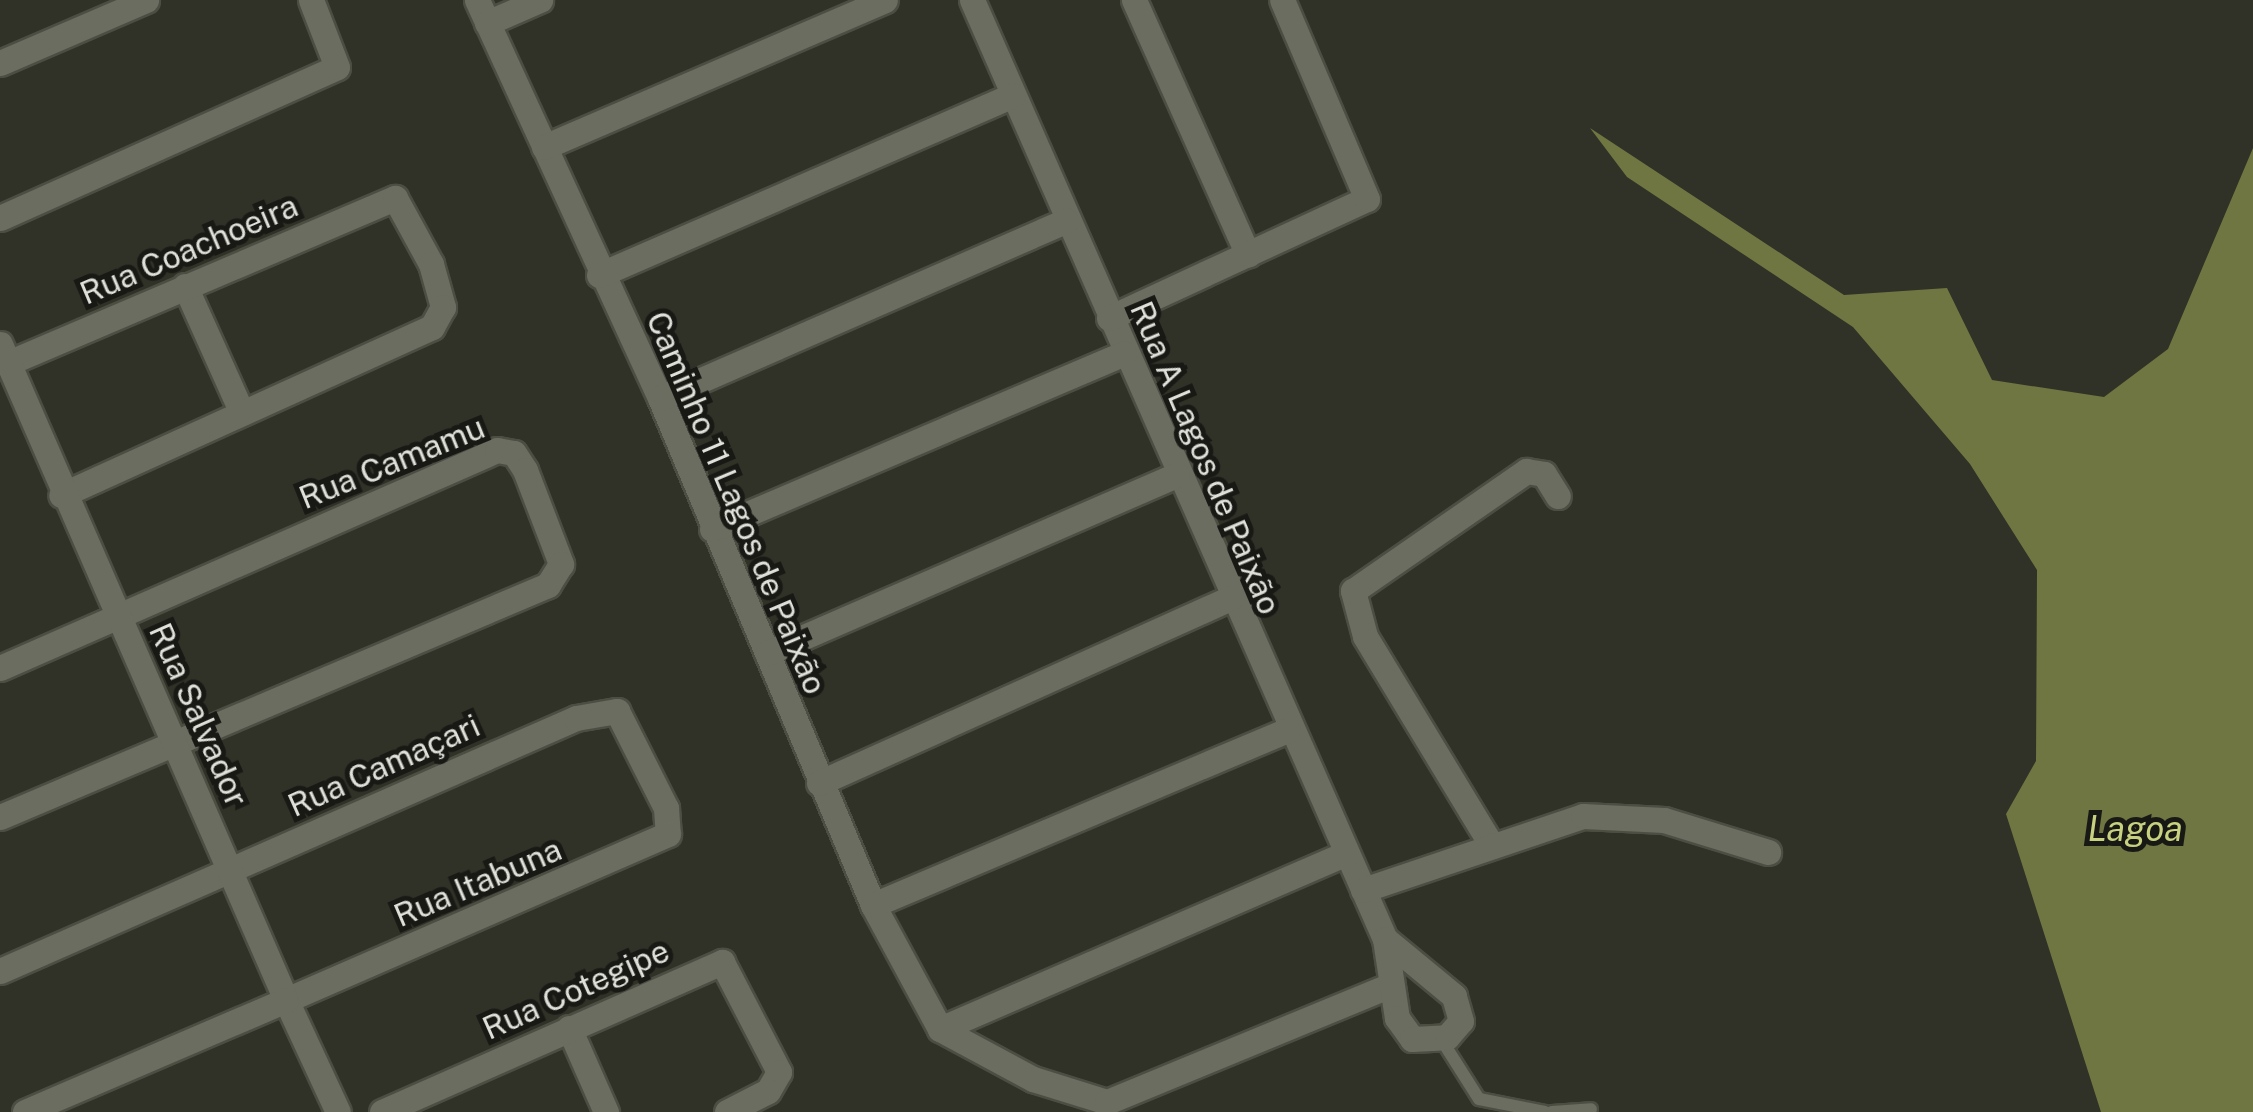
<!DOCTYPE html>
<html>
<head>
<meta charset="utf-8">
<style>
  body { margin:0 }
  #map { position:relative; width:2253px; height:1112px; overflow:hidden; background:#303227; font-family:"Public Sans",sans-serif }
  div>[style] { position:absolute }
  .water>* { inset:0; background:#707641 }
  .roads { filter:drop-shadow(2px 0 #4c4e44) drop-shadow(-2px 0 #4c4e44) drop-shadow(0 2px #4c4e44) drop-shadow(0 -2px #4c4e44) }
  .service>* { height:12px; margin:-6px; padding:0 6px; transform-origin:6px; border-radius:6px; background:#6b6d60 }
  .minor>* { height:25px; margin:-12.5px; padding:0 12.5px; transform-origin:12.5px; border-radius:12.5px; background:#6b6d60 }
  .tertiary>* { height:25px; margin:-12.5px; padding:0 12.5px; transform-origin:12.5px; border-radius:12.5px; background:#6b6d60 }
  span { translate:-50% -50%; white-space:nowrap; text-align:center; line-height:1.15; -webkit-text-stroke:10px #181914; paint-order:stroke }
  .street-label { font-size:32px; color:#e0e1da }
  .water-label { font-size:35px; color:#c8d180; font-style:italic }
</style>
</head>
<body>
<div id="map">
  <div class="water">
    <i style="clip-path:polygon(1590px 128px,1844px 295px,1947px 288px,1992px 380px,2104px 397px,2168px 349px,2253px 148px,2253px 1112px,2101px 1112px,2006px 814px,2036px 761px,2037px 570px,1970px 464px,1853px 327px,1627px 177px)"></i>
  </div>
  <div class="roads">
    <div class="service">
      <i style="left:1441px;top:1039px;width:71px;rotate:57.7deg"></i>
      <i style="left:1479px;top:1099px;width:67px;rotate:11.1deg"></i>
      <i style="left:1552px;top:1112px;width:39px;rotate:-4deg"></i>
    </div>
    <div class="minor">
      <i style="left:477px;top:0;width:438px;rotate:65.3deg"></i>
      <i style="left:660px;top:398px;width:550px;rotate:67.21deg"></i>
      <i style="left:873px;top:905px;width:141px;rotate:61.6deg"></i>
      <i style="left:940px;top:1029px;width:106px;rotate:28.3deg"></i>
      <i style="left:1033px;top:1079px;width:77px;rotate:17.3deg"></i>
      <i style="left:1107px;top:1102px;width:305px;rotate:-22.4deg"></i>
      <i style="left:972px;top:0;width:1026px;rotate:66.26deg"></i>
      <i style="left:1385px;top:939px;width:80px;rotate:81.4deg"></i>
      <i style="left:1397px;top:1018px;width:26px;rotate:54deg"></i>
      <i style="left:1412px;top:1039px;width:35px;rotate:-3deg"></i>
      <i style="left:1447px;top:1037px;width:21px;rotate:-49deg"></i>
      <i style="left:1461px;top:1021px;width:26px;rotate:-106deg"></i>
      <i style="left:1454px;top:996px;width:89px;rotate:-140.4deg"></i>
      <i style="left:1134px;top:0;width:279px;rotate:65.9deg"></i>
      <i style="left:487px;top:23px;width:58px;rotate:-23.5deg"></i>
      <i style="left:0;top:63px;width:159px;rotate:-23.3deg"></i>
      <i style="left:544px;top:147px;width:371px;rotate:-23.3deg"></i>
      <i style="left:0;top:218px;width:369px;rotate:-24.1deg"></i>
      <i style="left:337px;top:67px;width:72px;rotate:-111.2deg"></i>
      <i style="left:599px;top:275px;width:451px;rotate:-23.5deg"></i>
      <i style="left:185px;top:286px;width:139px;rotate:65.8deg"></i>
      <i style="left:1109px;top:318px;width:284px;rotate:-24.8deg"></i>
      <i style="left:1367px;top:199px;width:216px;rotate:-113.1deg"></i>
      <i style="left:8px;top:363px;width:421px;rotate:-23.1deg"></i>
      <i style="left:395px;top:198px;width:75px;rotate:61.4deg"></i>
      <i style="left:431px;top:264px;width:45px;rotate:74.4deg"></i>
      <i style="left:443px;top:307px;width:23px;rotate:119deg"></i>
      <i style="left:432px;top:327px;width:407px;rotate:155.6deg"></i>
      <i style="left:660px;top:398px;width:443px;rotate:-23.6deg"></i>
      <i style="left:712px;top:529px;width:448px;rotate:-23.1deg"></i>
      <i style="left:767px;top:653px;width:447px;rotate:-23.5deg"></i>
      <i style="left:0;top:668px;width:543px;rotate:-23.68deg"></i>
      <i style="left:497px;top:450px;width:17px;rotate:10deg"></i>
      <i style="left:514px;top:453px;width:20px;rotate:57deg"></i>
      <i style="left:525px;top:470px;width:101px;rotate:69deg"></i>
      <i style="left:561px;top:564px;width:25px;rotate:122deg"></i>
      <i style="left:548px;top:585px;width:595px;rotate:157.05deg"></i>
      <i style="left:819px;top:783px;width:452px;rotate:-24.2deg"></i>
      <i style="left:1492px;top:846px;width:245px;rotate:-121.2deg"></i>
      <i style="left:1365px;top:636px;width:47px;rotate:-104.9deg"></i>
      <i style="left:1353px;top:591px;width:211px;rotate:-34.7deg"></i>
      <i style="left:1526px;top:471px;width:18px;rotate:9deg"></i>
      <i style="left:1544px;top:474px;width:26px;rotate:58deg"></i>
      <i style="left:1363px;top:890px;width:232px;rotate:-18.6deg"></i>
      <i style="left:1583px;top:816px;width:81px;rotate:2.8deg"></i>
      <i style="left:1664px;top:820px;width:109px;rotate:17.1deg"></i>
      <i style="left:873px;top:905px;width:450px;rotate:-22.9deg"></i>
      <i style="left:0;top:971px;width:629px;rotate:-23.71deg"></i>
      <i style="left:576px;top:718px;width:42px;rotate:-9.7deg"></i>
      <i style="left:617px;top:711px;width:109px;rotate:63.2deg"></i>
      <i style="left:666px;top:808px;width:26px;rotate:86deg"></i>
      <i style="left:668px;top:834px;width:417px;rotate:156.5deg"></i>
      <i style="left:286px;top:1000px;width:123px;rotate:65.1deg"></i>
      <i style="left:569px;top:1028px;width:92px;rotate:66.2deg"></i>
      <i style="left:940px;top:1029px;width:443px;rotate:-23.4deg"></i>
      <i style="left:382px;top:1112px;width:372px;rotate:-23.8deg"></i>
      <i style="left:722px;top:962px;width:124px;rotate:62.6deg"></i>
      <i style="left:779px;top:1072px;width:22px;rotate:120deg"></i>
      <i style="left:768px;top:1091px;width:46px;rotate:152.9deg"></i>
    </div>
    <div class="tertiary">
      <i style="left:0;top:344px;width:716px;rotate:66.44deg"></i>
      <i style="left:286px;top:1000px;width:284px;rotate:156.8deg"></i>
    </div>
  </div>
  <div class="street-label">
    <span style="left:189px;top:250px;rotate:-23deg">Rua Coachoeira</span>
    <span style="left:1205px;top:458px;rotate:67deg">Rua A Lagos de Paixão</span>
    <span style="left:392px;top:463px;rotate:-22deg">Rua Camamu</span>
    <span style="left:736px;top:503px;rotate:67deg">Caminho 11 Lagos de Paixão</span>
    <span style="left:198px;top:715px;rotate:66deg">Rua Salvador</span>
    <span style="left:384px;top:766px;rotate:-24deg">Rua Camaçari</span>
    <span style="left:478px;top:883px;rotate:-23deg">Rua Itabuna</span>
    <span style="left:576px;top:990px;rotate:-24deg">Rua Cotegipe</span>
  </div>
  <div class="water-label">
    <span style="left:2135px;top:829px">Lagoa</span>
  </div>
</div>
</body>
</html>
